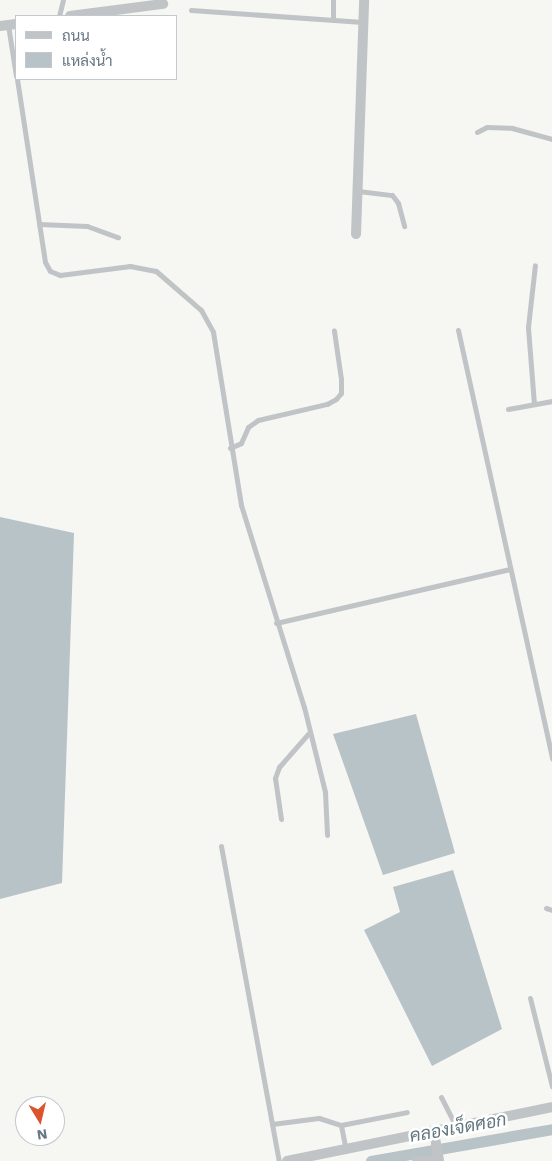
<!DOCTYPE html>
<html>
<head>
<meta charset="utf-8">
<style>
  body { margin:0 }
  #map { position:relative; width:552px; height:1161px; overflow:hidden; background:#f6f6f3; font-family:"Work Sans",Sarabun,sans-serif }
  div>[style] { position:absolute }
  .water>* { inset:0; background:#b8c3c8 }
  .canal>* { height:11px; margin:-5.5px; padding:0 5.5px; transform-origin:5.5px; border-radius:5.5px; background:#b8c3c8 }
  .lane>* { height:5px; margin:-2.5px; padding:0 2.5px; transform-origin:2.5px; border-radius:2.5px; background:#c0c4c7 }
  .street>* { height:10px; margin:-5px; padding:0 5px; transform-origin:5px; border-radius:5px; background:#c0c4c7 }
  span { translate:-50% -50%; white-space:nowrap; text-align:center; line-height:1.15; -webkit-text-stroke:5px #fff; paint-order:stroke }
  .water-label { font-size:18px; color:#62777f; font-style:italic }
  .legend { position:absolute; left:15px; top:15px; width:162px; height:65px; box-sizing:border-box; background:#fff; border:1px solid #c2c8cd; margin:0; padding:6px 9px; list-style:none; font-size:15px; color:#667683 }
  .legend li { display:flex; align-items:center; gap:10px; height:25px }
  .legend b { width:25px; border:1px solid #c2c8cd }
  .north { position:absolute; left:15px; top:1096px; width:50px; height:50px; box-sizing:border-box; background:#fff; border:1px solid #c2c8cd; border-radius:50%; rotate:171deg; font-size:14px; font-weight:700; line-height:20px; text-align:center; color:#667683 }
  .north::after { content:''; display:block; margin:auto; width:18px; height:22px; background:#dc542d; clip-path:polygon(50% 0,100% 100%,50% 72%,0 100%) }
</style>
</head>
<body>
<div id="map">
  <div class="water">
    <i style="clip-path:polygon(0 517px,74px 533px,62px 883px,0 899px)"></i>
    <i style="clip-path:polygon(416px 714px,455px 853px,383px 875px,333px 734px)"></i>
    <i style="clip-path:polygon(453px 870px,502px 1029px,432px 1066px,364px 930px,400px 912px,393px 887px)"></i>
  </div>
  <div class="canal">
    <i style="left:371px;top:1161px;width:184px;rotate:-10deg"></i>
  </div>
  <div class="lane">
    <i style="left:191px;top:10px;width:172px;rotate:4deg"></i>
    <i style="left:59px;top:16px;width:16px;rotate:-76deg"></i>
    <i style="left:333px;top:20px;width:20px;rotate:-90deg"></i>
    <i style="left:8px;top:25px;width:52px;rotate:81.1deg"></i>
    <i style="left:17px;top:79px;width:185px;rotate:81.3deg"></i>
    <i style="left:45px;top:262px;width:10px;rotate:61deg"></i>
    <i style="left:50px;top:271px;width:11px;rotate:22deg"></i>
    <i style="left:60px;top:275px;width:71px;rotate:-7.3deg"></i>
    <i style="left:130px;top:266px;width:26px;rotate:11deg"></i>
    <i style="left:156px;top:271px;width:60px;rotate:40.9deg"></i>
    <i style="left:201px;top:310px;width:25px;rotate:61deg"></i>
    <i style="left:213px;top:332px;width:175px;rotate:80.8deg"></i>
    <i style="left:241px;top:505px;width:212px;rotate:72.7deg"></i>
    <i style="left:304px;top:707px;width:88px;rotate:76.1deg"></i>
    <i style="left:325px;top:792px;width:43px;rotate:87.3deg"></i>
    <i style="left:477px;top:132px;width:11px;rotate:-27deg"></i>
    <i style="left:487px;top:127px;width:25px;rotate:2deg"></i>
    <i style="left:512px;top:128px;width:41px;rotate:15.4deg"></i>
    <i style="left:358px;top:191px;width:34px;rotate:7deg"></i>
    <i style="left:392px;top:195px;width:10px;rotate:53deg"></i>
    <i style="left:398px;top:203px;width:24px;rotate:75deg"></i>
    <i style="left:39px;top:224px;width:48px;rotate:2.4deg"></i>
    <i style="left:87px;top:226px;width:33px;rotate:20deg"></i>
    <i style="left:458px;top:330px;width:439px;rotate:77.6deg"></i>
    <i style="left:534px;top:404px;width:77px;rotate:-94.5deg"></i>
    <i style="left:528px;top:327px;width:62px;rotate:-83.6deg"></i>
    <i style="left:508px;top:409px;width:45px;rotate:-10.3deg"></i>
    <i style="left:230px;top:448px;width:12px;rotate:-24deg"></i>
    <i style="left:241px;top:443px;width:17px;rotate:-66deg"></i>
    <i style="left:248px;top:427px;width:12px;rotate:-35deg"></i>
    <i style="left:258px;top:420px;width:71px;rotate:-13.1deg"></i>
    <i style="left:327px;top:404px;width:10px;rotate:-29deg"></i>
    <i style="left:336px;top:399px;width:8px;rotate:-50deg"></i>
    <i style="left:341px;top:393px;width:14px;rotate:-90deg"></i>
    <i style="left:341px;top:379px;width:49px;rotate:-98.3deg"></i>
    <i style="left:276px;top:623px;width:240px;rotate:-13deg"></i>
    <i style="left:281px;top:819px;width:41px;rotate:-98.3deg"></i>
    <i style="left:275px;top:778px;width:12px;rotate:-70deg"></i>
    <i style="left:279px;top:767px;width:44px;rotate:-48.7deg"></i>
    <i style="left:221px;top:846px;width:320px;rotate:79.6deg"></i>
    <i style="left:546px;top:908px;width:6px;rotate:18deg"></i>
    <i style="left:530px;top:998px;width:91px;rotate:76deg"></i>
    <i style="left:441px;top:1097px;width:34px;rotate:63deg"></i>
    <i style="left:272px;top:1124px;width:47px;rotate:-7.3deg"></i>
    <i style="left:319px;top:1118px;width:23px;rotate:18deg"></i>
    <i style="left:346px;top:1151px;width:26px;rotate:-101deg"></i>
    <i style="left:341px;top:1125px;width:67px;rotate:-11.1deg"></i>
  </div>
  <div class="street">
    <i style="left:70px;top:16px;width:94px;rotate:-7.4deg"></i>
    <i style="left:0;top:26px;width:16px;rotate:-7deg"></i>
    <i style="left:356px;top:234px;width:234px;rotate:-88deg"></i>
    <i style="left:434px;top:1132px;width:29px;rotate:80deg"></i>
    <i style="left:287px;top:1161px;width:270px;rotate:-11.5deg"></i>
    <i style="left:417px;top:1161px;width:22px"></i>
  </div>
  <div class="water-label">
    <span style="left:458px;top:1128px;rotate:-10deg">คลองเจ็ดศอก</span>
  </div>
  <ul class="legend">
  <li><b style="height:6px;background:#c0c4c7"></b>ถนน</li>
  <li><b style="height:14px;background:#b8c3c8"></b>แหล่งน้ำ</li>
  </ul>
  <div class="north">N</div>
</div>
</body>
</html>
